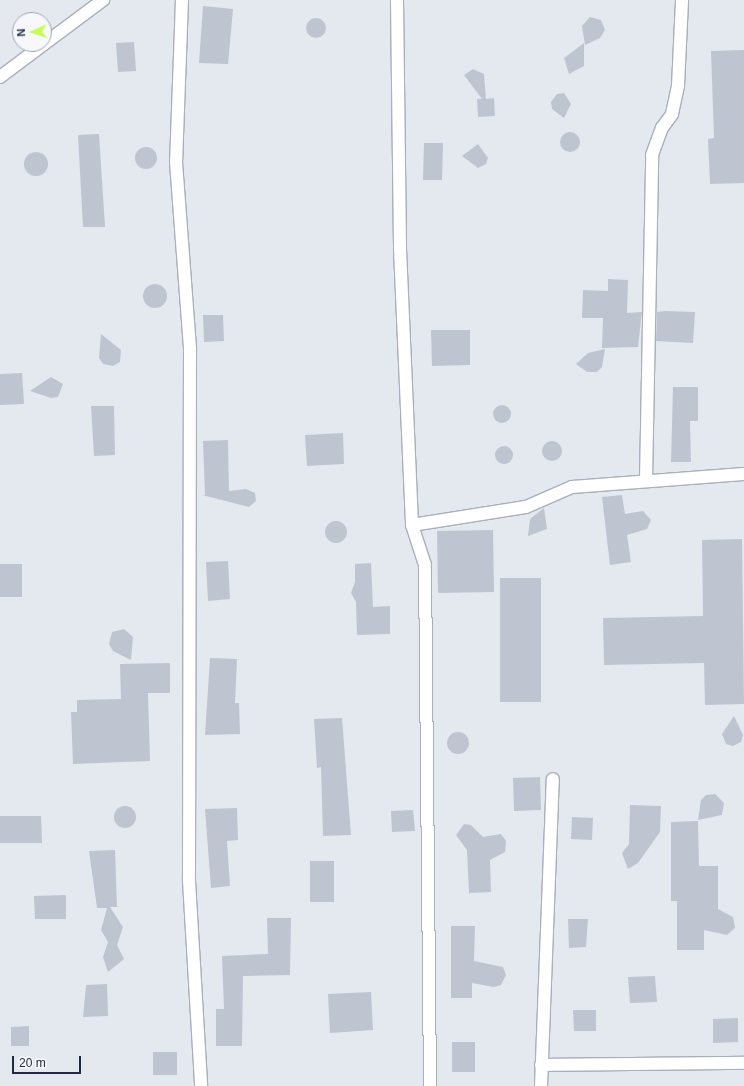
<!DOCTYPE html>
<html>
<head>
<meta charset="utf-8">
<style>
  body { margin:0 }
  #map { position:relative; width:744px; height:1086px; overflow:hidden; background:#e4e8ef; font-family:Arial,sans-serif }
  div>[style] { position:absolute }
  .building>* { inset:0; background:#bfc5d0 }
  .round { border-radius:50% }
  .roads { filter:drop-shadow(1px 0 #aaafbb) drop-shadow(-1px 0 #aaafbb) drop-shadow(0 1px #aaafbb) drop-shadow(0 -1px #aaafbb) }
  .street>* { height:12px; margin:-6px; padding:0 6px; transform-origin:6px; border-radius:6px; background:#fff }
  .secondary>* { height:12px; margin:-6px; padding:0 6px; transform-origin:6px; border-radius:6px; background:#fff }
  span { translate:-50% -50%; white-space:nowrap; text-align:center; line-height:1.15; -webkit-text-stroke:4px #f6f8fb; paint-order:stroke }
  .north { position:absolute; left:12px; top:12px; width:40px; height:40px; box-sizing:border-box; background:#f6f8fb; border:1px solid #a1a5b1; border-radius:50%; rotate:267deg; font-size:11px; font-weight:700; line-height:16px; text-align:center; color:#222942 }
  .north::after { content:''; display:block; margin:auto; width:14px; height:18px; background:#c8fb57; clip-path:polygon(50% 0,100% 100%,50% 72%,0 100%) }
  .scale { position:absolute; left:12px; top:1056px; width:69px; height:18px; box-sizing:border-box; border:2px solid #222942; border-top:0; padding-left:5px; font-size:12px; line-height:14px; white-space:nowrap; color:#222942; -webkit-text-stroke:3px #f6f8fb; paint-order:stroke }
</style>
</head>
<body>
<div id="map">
  <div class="building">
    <i style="clip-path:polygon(203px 6px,233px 9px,228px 64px,199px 63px)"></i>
    <i style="clip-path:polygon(590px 17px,601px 20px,605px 30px,600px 38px,585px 45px,582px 26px)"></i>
    <i class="round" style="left:306px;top:18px;width:20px;height:20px"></i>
    <i style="clip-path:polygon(134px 42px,136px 71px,118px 72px,116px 43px)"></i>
    <i style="clip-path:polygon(584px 43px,584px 66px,569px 74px,564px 58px)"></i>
    <i style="clip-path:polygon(744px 50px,744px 183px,710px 184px,708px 139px,714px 138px,711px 51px)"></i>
    <i style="clip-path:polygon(473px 69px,484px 74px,486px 99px,494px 98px,495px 116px,478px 117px,477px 99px,482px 99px,464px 75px)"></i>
    <i style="clip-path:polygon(564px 93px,571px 104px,564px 118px,552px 109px,551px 102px,557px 94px)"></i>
    <i class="round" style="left:560px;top:132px;width:20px;height:20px"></i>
    <i style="clip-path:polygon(99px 134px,105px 227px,83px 227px,78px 135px)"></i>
    <i style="clip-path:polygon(424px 143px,443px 143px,442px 180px,423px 180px)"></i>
    <i style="clip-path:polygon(478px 144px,488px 158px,486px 164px,478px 168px,462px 156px)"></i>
    <i class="round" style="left:135px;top:147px;width:22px;height:22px"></i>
    <i class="round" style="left:24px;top:152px;width:24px;height:24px"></i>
    <i style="clip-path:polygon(608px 279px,628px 280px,627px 313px,642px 312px,638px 347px,602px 348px,603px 318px,582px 318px,583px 290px,608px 291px)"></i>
    <i class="round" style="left:143px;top:284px;width:24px;height:24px"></i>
    <i style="clip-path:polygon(665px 311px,695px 312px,693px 343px,656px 341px,657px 312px)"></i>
    <i style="clip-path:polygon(203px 315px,223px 315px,224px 341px,204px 342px)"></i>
    <i style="clip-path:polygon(431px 330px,470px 330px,470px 365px,432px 366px)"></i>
    <i style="clip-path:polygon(101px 334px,121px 350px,120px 362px,113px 366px,103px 364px,99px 358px)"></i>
    <i style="clip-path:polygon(605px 349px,602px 367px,597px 372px,587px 372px,576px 364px,588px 353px)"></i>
    <i style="clip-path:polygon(22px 373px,24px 404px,0 405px,0 374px)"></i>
    <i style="clip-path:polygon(51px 377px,63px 384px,58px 397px,51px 398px,30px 391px)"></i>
    <i style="clip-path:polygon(673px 387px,698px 387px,698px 421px,690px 421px,691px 462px,671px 462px)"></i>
    <i class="round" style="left:493px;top:405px;width:18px;height:18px"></i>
    <i style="clip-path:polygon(91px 406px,114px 406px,115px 455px,94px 456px)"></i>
    <i style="clip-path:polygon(343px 433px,344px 464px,307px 466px,305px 435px)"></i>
    <i style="clip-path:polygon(228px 440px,229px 491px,246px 489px,255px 493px,256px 501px,249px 507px,202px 495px,205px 495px,203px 441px)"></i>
    <i class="round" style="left:542px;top:441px;width:20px;height:20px"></i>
    <i class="round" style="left:495px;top:446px;width:18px;height:18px"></i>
    <i style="clip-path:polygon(622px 495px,625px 514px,643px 511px,651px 520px,647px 529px,627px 535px,631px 562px,610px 565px,602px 497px)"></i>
    <i style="clip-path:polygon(544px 508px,547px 529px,528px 536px,530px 519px)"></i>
    <i class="round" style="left:325px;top:521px;width:22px;height:22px"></i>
    <i style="clip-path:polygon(493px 530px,494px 592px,438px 593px,437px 531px)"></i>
    <i style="clip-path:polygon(742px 539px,744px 704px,705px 705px,704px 663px,604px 665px,603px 618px,703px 616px,702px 540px)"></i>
    <i style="clip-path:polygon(228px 561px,230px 599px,208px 601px,206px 562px)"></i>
    <i style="clip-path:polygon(371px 563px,373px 607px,390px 606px,390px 634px,357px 635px,356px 602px,351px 593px,355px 582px,355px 564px)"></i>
    <i style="clip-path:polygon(0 564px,22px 564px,22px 597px,0 597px)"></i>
    <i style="clip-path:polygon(500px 578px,541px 578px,541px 702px,500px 702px)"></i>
    <i style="clip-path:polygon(124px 629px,133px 637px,131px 660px,113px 651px,109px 644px,112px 632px)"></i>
    <i style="clip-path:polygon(210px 658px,237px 659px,235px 703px,239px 703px,240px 734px,205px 735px)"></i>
    <i style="clip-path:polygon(170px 663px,170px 693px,148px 693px,150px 761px,73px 764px,71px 712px,77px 712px,77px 700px,121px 699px,120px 664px)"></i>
    <i style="clip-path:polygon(734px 716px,743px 735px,741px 742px,733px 746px,726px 744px,722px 734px)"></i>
    <i style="clip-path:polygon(342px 718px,351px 835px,323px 836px,321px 767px,317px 768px,314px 719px)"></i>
    <i class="round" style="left:447px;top:732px;width:22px;height:22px"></i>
    <i style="clip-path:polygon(540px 777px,541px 810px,514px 811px,513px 778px)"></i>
    <i style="clip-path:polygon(715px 794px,724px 803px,722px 815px,698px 820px,701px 800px,706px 795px)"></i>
    <i style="clip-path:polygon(630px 805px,661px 806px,660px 832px,638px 863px,628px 869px,622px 853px,629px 844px)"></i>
    <i class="round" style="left:114px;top:806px;width:22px;height:22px"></i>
    <i style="clip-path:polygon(237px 808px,238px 840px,227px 841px,230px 886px,211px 888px,205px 809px)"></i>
    <i style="clip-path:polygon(413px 810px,415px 831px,392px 832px,391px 811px)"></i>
    <i style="clip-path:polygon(0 816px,41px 816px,42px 843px,0 843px)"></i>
    <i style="clip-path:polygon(572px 817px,593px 818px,592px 840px,571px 839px)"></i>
    <i style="clip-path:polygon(698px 821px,699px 866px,718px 866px,718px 909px,733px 917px,735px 928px,727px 935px,704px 930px,704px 950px,677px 950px,677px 901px,671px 901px,671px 822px)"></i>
    <i style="clip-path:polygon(464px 824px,471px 825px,483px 837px,501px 834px,506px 841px,505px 852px,490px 860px,491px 892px,469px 893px,467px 850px,456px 835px)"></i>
    <i style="clip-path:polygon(115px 850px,117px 907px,110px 907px,123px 927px,117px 945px,124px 959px,108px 972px,103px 957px,108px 942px,101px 930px,107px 908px,97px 908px,89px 851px)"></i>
    <i style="clip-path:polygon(310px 861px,334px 861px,334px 902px,310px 902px)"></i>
    <i style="clip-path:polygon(66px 895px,66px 919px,35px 919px,34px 896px)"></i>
    <i style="clip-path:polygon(267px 918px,291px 918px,290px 975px,243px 976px,242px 1046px,216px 1046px,216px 1009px,224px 1009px,222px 956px,268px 954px)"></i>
    <i style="clip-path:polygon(568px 919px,588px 919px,586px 947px,569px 948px)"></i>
    <i style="clip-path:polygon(451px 926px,475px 926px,474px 961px,503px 967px,506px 975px,501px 985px,494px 987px,472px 983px,472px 998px,451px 998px)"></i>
    <i style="clip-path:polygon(655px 976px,657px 1002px,630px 1003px,628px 977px)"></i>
    <i style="clip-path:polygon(107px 984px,108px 1016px,83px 1017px,86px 985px)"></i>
    <i style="clip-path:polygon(371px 992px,373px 1030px,330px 1033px,328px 994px)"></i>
    <i style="clip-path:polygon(573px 1010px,596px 1010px,596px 1031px,574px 1031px)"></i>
    <i style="clip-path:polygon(738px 1018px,738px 1042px,713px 1043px,713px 1019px)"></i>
    <i style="clip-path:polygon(29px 1026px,29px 1046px,11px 1046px,11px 1027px)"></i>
    <i style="clip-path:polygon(452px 1042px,475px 1042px,475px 1072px,452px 1072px)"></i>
    <i style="clip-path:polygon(153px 1052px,177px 1052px,177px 1075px,153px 1075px)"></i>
  </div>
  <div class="roads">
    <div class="street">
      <i style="left:182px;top:0;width:162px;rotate:92.1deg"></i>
      <i style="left:176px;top:162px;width:189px;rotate:85.7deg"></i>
      <i style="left:190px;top:350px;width:531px;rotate:90.11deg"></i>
      <i style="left:189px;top:881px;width:205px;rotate:86.6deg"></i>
      <i style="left:397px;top:0;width:249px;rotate:89.3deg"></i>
      <i style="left:400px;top:249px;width:276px;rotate:87.5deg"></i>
      <i style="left:412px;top:525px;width:42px;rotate:72deg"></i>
      <i style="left:425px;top:565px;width:521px;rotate:89.45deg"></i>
      <i style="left:646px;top:480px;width:325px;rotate:-88.9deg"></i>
      <i style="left:652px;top:155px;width:29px;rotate:-70deg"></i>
      <i style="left:662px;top:128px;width:17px;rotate:-54deg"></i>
      <i style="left:672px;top:114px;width:29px;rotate:-78deg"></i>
      <i style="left:678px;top:86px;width:86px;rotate:-87.3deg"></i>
      <i style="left:412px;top:525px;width:115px;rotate:-9deg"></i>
      <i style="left:526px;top:507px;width:50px;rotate:-23.5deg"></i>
      <i style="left:572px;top:487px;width:172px;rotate:-4.3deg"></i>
      <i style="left:541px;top:1065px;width:203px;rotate:-0.6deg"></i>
      <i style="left:541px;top:1086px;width:307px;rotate:-87.8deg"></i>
    </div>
    <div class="secondary">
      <i style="left:44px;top:44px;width:74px;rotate:-36.7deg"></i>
      <i style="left:0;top:77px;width:55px;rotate:-36.9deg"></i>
    </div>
  </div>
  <div class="north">N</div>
  <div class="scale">20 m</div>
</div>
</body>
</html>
